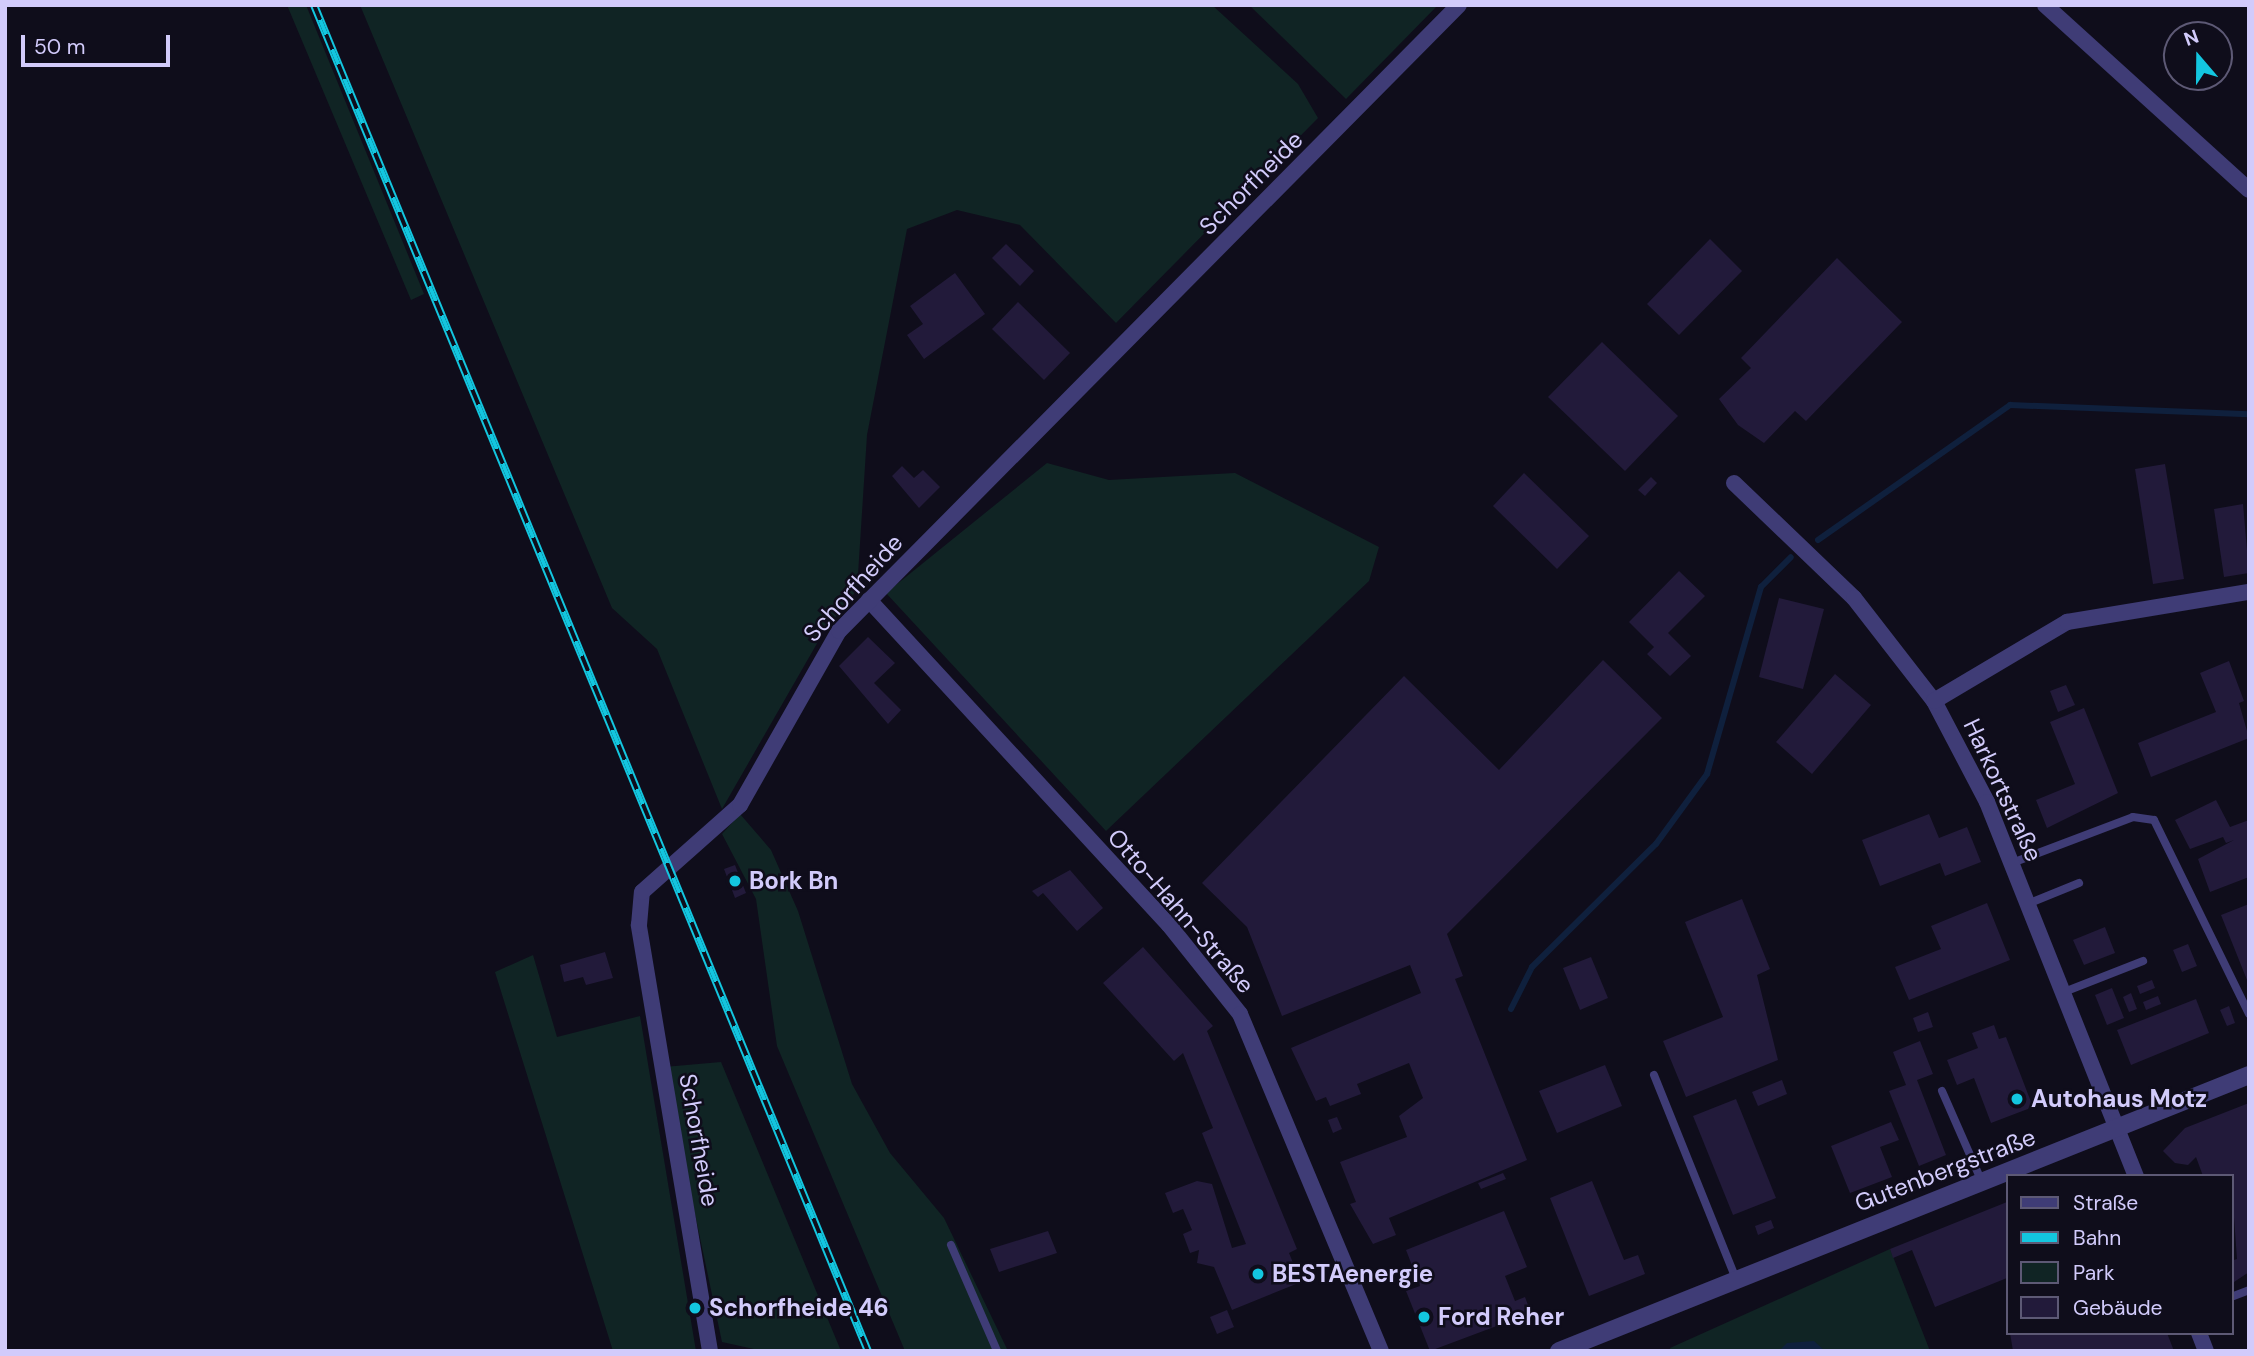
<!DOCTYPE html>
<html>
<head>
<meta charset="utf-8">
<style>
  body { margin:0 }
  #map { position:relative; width:2254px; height:1356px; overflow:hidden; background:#0f0d1b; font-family:"DM Sans",sans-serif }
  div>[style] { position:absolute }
  .green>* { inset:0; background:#102424 }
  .water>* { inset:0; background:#0f203d }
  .stream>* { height:6px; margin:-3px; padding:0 3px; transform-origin:3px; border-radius:3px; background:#0f203d }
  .building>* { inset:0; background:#221a3a }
  .service>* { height:8px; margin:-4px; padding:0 4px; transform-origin:4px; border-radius:4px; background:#3f3c76 }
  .minor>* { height:16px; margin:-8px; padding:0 8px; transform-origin:8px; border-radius:8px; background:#3f3c76 }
  .tertiary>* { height:18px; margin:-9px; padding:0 9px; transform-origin:9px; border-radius:9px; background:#3f3c76 }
  .rail>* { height:8px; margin-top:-4px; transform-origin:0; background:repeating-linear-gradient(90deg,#0f0d1b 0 16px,#13c6df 0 32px); box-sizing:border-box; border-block:2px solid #13c6df }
  .dots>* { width:19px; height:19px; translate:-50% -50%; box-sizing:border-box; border:4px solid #0f0d1b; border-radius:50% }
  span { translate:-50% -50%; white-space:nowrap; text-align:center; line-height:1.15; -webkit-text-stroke:5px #0f0d1b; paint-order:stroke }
  .street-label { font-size:24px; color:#d2cbfb }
  .poi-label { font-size:24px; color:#d2cbfb; font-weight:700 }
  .left { translate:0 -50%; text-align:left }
  .frame { position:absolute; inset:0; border:7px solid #d2cbfb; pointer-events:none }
  .legend { position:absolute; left:2006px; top:1174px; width:228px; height:161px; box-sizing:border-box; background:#0f0d1b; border:2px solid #5d5975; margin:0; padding:9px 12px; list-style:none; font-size:21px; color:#d2cbfb }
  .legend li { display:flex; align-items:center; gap:14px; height:35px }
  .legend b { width:35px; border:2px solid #5d5975 }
  .north { position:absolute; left:2163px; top:21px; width:70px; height:70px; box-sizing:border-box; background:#0f0d1b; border:2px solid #5d5975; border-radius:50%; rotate:340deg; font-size:19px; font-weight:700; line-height:28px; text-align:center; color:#d2cbfb }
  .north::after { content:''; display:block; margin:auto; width:24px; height:32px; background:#13c6df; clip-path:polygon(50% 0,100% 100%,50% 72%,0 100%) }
  .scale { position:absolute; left:21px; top:35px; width:149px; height:32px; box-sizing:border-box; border:4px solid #d2cbfb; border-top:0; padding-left:9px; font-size:21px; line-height:24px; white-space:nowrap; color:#d2cbfb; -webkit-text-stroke:5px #0f0d1b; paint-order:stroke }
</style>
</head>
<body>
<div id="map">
  <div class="green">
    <i style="clip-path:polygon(287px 5px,306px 5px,424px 294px,411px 300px)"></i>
    <i style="clip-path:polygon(360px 5px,1212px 5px,1298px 84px,1318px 118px,1116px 323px,1020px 225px,957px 210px,907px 229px,867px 435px,857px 590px,823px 633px,722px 809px,657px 649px,612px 608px)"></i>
    <i style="clip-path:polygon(1249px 5px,1438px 5px,1346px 99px)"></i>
    <i style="clip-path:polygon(1047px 463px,1109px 480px,1235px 473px,1379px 547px,1369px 581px,1106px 831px,886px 593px)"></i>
    <i style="clip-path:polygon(740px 814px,771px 850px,798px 911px,852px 1084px,890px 1153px,944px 1218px,1008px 1351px,905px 1351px,777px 1046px,756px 899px,722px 834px)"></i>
    <i style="clip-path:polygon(533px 955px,557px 1037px,640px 1016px,696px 1351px,613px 1351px,495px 972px)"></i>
    <i style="clip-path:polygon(721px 1062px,841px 1351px,763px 1351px,722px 1342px,664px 1067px)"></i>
    <i style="clip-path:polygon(1890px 1249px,1930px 1351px,1671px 1351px,1670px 1348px)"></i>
  </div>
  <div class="water">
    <i style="clip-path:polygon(1814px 1341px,1825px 1351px,1779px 1351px,1787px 1343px)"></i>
  </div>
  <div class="stream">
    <i style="left:1818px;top:540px;width:235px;rotate:-35.1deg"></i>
    <i style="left:2010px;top:405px;width:239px;rotate:2.2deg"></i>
    <i style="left:1511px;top:1009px;width:47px;rotate:-63.4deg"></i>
    <i style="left:1532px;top:967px;width:175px;rotate:-44.8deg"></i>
    <i style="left:1656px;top:844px;width:87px;rotate:-53.9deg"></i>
    <i style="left:1707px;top:774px;width:195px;rotate:-73.9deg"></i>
    <i style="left:1761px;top:587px;width:42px;rotate:-45deg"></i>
  </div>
  <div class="building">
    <i style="clip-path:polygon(1710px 239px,1742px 271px,1679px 335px,1647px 304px)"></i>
    <i style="clip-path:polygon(1006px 244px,1034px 271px,1020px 286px,992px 258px)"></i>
    <i style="clip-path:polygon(1837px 258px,1902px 322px,1806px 421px,1795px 411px,1764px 443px,1738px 425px,1719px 399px,1751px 368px,1741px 358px)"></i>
    <i style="clip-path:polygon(955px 273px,985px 314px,924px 359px,907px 335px,923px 324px,910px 306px)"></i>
    <i style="clip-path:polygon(1018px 302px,1070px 353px,1044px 380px,992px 329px)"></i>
    <i style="clip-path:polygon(1602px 342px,1678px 416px,1625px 471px,1548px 397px)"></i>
    <i style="clip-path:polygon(2165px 464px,2184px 579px,2153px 584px,2135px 469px)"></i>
    <i style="clip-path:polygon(902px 466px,914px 478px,923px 470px,940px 487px,919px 508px,892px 476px)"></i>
    <i style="clip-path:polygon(1524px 473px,1589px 536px,1557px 569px,1493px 506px)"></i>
    <i style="clip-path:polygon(1651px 477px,1657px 483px,1645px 496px,1638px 490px)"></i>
    <i style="clip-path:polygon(2243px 504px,2249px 573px,2224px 577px,2214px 509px)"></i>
    <i style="clip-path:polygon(1679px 571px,1705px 596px,1668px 633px,1691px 656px,1670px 676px,1647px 654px,1654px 647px,1629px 622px)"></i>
    <i style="clip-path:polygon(1779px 598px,1824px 609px,1803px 689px,1759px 677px)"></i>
    <i style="clip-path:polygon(868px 637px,895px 663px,874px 683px,901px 710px,888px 724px,839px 666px)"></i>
    <i style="clip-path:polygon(1603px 660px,1662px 718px,1447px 934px,1463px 976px,1455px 979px,1527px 1160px,1389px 1218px,1396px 1235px,1373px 1244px,1350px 1204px,1356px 1202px,1340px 1162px,1407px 1137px,1399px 1116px,1423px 1098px,1409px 1063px,1357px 1084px,1361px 1094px,1330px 1106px,1326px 1097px,1316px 1101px,1291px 1048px,1421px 993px,1410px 965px,1282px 1016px,1247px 927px,1202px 883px,1404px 676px,1499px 770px)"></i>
    <i style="clip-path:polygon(2229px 661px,2244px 701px,2239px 703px,2249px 738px,2151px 777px,2138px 743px,2216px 712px,2200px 673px)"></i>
    <i style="clip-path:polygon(1835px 674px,1871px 705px,1812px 774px,1776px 742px)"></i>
    <i style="clip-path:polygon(2066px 685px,2075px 705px,2058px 712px,2050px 691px)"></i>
    <i style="clip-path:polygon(2084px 708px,2118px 793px,2047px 828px,2036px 800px,2075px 784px,2050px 722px)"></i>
    <i style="clip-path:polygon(2216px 800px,2230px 827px,2249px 820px,2249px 877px,2210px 892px,2198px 859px,2234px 840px,2226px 843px,2223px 837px,2190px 849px,2175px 820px)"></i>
    <i style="clip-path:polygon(1929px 814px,1939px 838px,1967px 827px,1981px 862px,1945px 876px,1940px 863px,1880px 886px,1862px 840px)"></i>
    <i style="clip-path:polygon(735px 865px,746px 893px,735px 898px,724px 869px)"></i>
    <i style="clip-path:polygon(1070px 870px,1103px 908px,1077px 931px,1043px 893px,1038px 897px,1032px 891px)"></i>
    <i style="clip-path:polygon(1742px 899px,1770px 969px,1757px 975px,1778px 1060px,1686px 1097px,1663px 1041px,1723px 1017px,1685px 922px)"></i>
    <i style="clip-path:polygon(1987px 903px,2010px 960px,1909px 1000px,1895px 967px,1941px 949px,1931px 926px)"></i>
    <i style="clip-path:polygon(2249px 904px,2249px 985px,2221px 915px)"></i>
    <i style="clip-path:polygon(2105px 927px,2115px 953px,2084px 965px,2073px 940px)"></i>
    <i style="clip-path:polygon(2188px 944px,2197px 966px,2182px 972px,2173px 950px)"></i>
    <i style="clip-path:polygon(1143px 947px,1213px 1026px,1207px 1031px,1297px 1249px,1289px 1253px,1301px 1282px,1232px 1310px,1214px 1267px,1197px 1263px,1199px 1250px,1190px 1253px,1183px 1234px,1192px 1230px,1183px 1209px,1173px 1213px,1165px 1193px,1197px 1181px,1212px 1184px,1232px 1248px,1246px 1244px,1202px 1133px,1213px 1128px,1183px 1053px,1174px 1061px,1103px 983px)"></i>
    <i style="clip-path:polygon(605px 952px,613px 978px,586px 985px,583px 977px,564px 982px,560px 965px)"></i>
    <i style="clip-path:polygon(1591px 957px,1608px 998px,1580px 1010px,1563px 968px)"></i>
    <i style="clip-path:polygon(2152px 980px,2155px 988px,2140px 994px,2137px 986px)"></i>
    <i style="clip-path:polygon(2112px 988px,2124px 1018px,2107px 1025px,2095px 995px)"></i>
    <i style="clip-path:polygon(2131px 993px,2137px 1009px,2129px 1012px,2123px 997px)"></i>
    <i style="clip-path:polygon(2158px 996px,2161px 1004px,2146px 1010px,2143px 1002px)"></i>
    <i style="clip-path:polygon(2196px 999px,2209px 1033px,2131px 1065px,2117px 1030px)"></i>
    <i style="clip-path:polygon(2229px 1006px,2235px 1023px,2227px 1026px,2220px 1010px)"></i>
    <i style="clip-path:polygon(1928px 1012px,1933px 1027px,1918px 1032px,1913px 1018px)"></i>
    <i style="clip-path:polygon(1994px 1025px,1999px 1039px,2006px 1037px,2033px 1107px,1991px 1123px,1974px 1078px,1957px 1085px,1947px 1060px,1978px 1048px,1972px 1033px)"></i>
    <i style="clip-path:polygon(1920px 1041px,1933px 1074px,1917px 1080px,1946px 1155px,1919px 1166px,1889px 1091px,1906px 1085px,1893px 1052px)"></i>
    <i style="clip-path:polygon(1605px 1065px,1622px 1106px,1557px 1133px,1539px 1091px)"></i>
    <i style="clip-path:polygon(1782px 1080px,1787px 1094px,1758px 1106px,1752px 1092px)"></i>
    <i style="clip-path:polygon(1736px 1099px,1776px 1198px,1733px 1215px,1693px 1116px)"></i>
    <i style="clip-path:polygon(2249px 1103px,2249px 1272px,2231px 1284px,2231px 1261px,2237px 1259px,2231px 1176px,2203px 1176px,2196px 1157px,2188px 1165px,2175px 1163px,2163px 1151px,2185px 1128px)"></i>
    <i style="clip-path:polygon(1337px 1117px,1342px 1129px,1333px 1133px,1328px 1120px)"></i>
    <i style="clip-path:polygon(1891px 1122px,1899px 1140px,1880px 1147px,1892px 1177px,1850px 1193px,1831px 1146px)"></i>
    <i style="clip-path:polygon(1503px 1173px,1506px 1179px,1481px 1189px,1478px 1183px)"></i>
    <i style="clip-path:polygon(1592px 1181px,1624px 1260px,1638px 1255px,1645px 1274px,1589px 1296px,1550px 1198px)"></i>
    <i style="clip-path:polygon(2007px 1202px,2007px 1278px,1935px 1307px,1912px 1250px,1893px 1258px,1890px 1249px)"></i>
    <i style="clip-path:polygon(1504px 1211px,1527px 1267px,1505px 1276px,1515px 1301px,1525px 1297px,1531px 1313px,1430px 1351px,1406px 1291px,1420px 1286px,1406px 1250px)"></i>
    <i style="clip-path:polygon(1771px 1220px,1774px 1228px,1758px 1235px,1755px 1226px)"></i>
    <i style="clip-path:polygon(1048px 1231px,1057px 1253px,999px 1272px,990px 1249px)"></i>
    <i style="clip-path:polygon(1227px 1310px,1234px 1327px,1217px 1334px,1210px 1317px)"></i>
    <i style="clip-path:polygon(2010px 1333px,2167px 1333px,2174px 1351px,2013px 1351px)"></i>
  </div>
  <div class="service">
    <i style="left:2012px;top:863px;width:129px;rotate:-20.8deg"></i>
    <i style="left:2133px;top:817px;width:21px;rotate:8deg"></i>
    <i style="left:2154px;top:820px;width:216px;rotate:63.9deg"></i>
    <i style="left:2030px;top:903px;width:53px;rotate:-22.2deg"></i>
    <i style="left:2064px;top:992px;width:85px;rotate:-21.4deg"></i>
    <i style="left:1654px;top:1075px;width:220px;rotate:68.1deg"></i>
    <i style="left:1942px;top:1091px;width:99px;rotate:66.3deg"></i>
    <i style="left:951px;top:1245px;width:116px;rotate:66.5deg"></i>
    <i style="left:2231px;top:1297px;width:19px;rotate:-21deg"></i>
  </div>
  <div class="minor">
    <i style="left:2045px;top:5px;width:275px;rotate:42.2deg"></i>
    <i style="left:1734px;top:483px;width:166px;rotate:43.8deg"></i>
    <i style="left:1854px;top:598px;width:130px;rotate:52.2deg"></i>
    <i style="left:1934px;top:701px;width:114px;rotate:62.3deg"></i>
    <i style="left:1987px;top:802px;width:403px;rotate:68.3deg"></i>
    <i style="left:869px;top:600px;width:442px;rotate:47.3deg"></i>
    <i style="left:1169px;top:925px;width:114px;rotate:51.4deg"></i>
    <i style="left:1240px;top:1014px;width:365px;rotate:67.3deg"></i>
    <i style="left:1934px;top:701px;width:155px;rotate:-30.7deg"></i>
    <i style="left:2067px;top:622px;width:184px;rotate:-9.4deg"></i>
    <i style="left:2199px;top:1333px;width:19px;rotate:69deg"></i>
    <i style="left:710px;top:1351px;width:432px;rotate:-99.5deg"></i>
    <i style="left:639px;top:925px;width:33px;rotate:-85deg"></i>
    <i style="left:642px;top:892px;width:131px;rotate:-41.6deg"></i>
    <i style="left:740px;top:805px;width:200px;rotate:-60.4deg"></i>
    <i style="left:839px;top:631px;width:881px;rotate:-45.28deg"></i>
  </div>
  <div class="tertiary">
    <i style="left:1559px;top:1351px;width:743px;rotate:-21.8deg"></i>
  </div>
  <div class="rail">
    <i style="left:314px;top:5px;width:1456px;rotate:67.63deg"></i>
  </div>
  <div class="dots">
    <i style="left:735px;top:881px;background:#13c6df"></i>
    <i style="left:2017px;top:1099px;background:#13c6df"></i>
    <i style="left:1258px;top:1274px;background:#13c6df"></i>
    <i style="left:695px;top:1308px;background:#13c6df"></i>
    <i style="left:1424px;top:1317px;background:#13c6df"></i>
  </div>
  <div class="street-label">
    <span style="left:1251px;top:183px;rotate:-45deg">Schorfheide</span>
    <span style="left:853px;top:588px;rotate:-48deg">Schorfheide</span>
    <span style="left:2003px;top:790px;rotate:65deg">Harkortstraße</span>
    <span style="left:1181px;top:911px;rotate:49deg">Otto-Hahn-Straße</span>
    <span style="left:699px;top:1140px;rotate:80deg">Schorfheide</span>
    <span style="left:1945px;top:1170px;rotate:-21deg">Gutenbergstraße</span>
  </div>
  <div class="poi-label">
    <span class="left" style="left:749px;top:881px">Bork Bn</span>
    <span class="left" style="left:2031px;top:1099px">Autohaus Motz</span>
    <span class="left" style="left:1272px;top:1274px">BESTAenergie</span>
    <span class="left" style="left:709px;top:1308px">Schorfheide 46</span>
    <span class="left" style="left:1438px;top:1317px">Ford Reher</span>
  </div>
  <div class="frame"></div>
  <ul class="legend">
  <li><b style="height:9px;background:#3f3c76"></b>Straße</li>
  <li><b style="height:9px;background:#13c6df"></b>Bahn</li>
  <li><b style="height:19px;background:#102424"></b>Park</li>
  <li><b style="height:19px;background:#221a3a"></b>Gebäude</li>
  </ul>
  <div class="north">N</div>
  <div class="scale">50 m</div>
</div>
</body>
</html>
